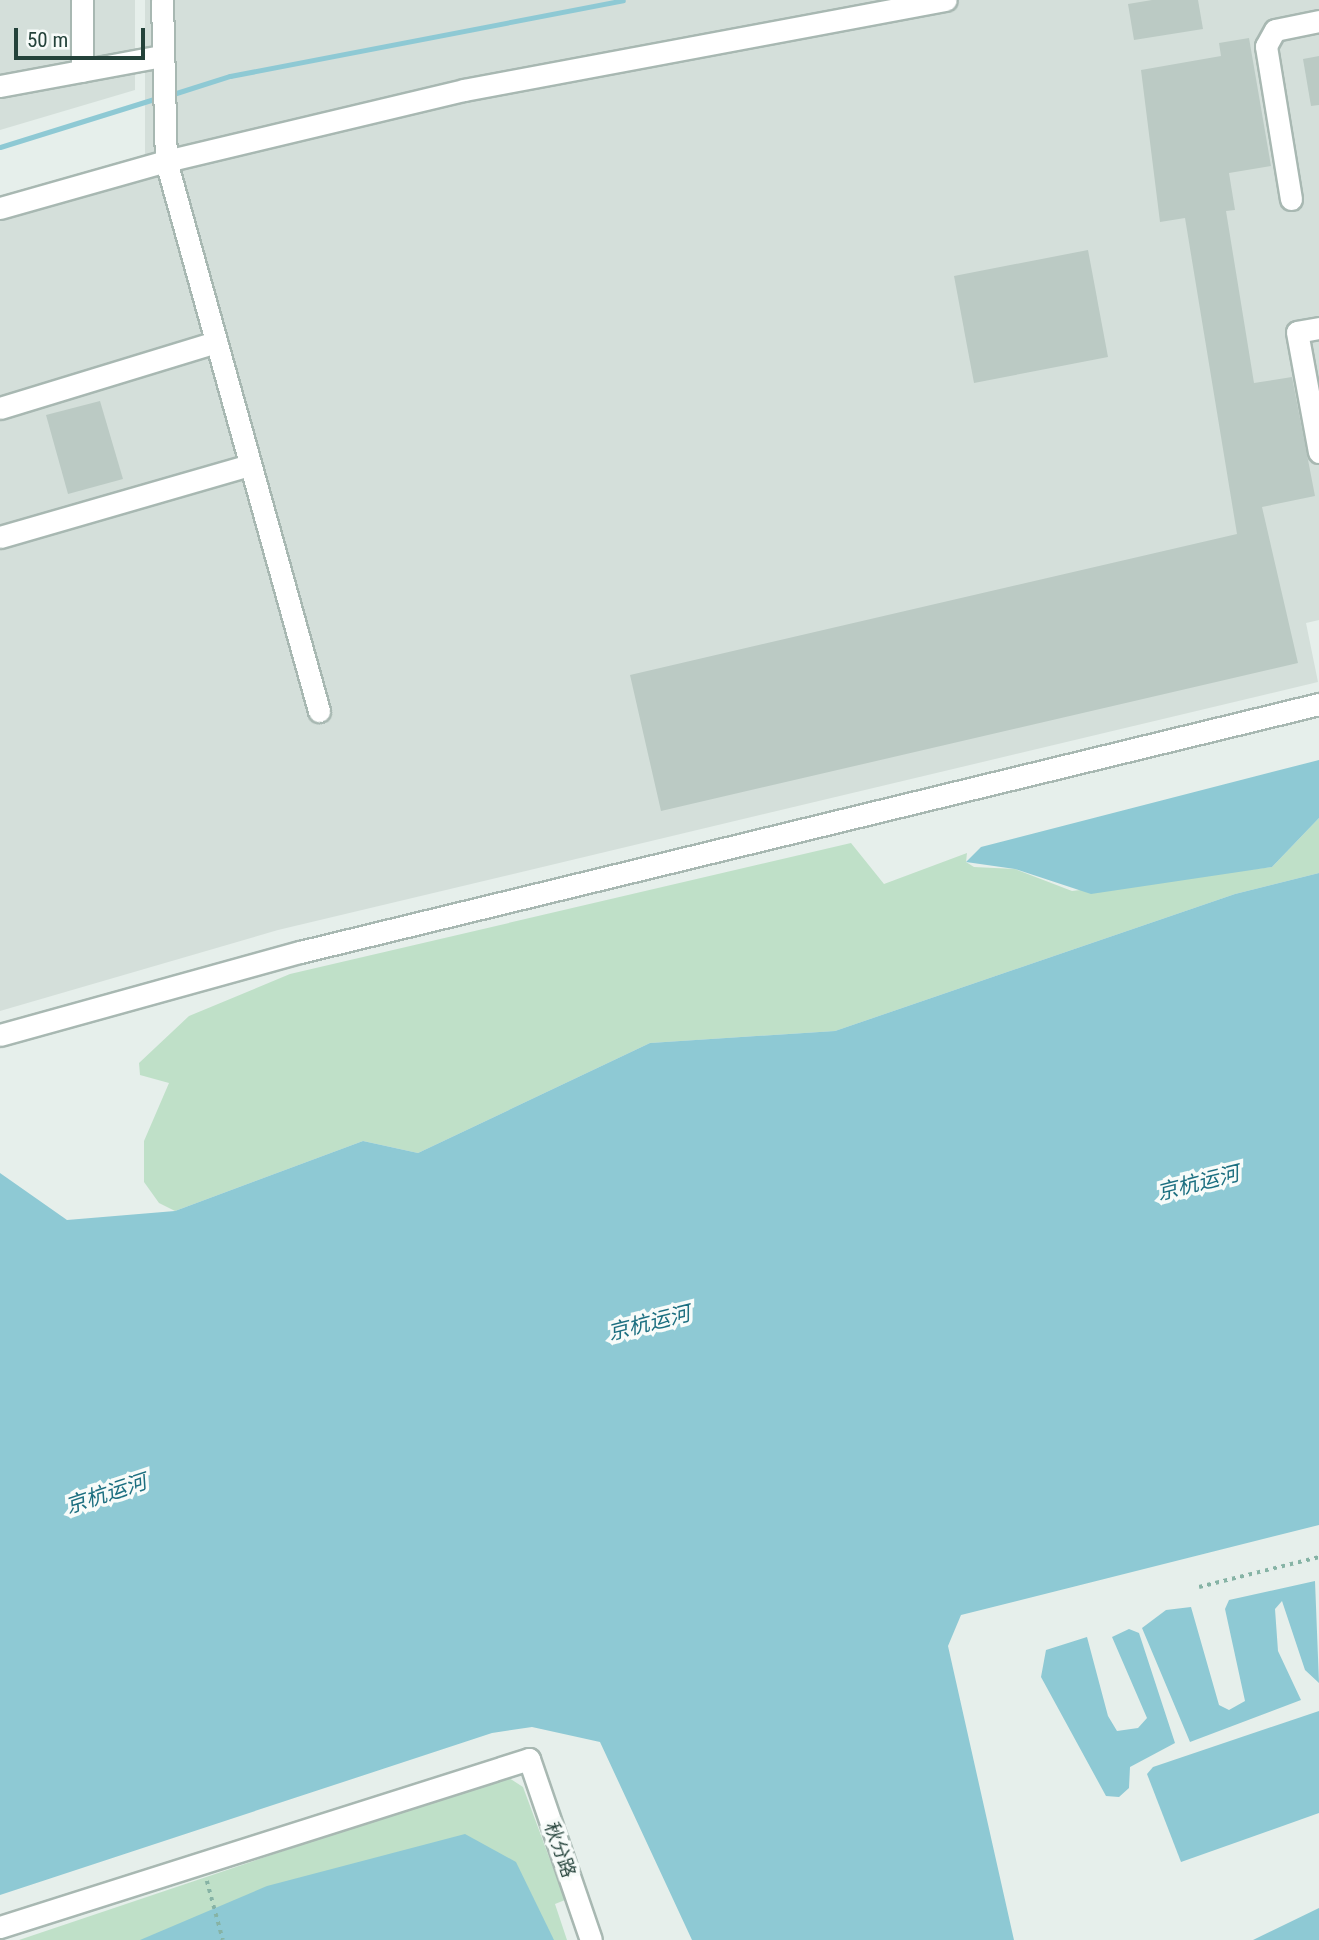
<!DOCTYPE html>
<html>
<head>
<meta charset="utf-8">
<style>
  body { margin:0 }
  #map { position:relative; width:1319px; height:1940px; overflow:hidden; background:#e6efeb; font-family:"Roboto Condensed","Noto Sans SC",sans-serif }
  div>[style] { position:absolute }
  .built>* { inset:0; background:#d4dfda }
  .green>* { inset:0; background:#bfe0c8 }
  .water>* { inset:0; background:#8ec9d4 }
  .stream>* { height:5px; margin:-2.5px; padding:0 2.5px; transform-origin:2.5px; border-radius:2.5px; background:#8ec9d4 }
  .building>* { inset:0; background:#bbcac4 }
  .path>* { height:3.5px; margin-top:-1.75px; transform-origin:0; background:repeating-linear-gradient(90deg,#86b3a5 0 3.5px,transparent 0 8.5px) }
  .roads { filter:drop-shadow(2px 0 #a8b8b2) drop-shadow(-2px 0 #a8b8b2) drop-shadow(0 2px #a8b8b2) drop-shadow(0 -2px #a8b8b2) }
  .minor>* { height:21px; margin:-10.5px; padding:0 10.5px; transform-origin:10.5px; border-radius:10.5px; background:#fff }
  span { translate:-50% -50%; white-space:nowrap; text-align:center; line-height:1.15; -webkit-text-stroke:7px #f7fbf9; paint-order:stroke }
  .street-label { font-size:19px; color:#24423a }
  .water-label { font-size:21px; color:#1c6f80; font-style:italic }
  .scale { position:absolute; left:14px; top:28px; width:131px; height:32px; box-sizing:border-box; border:4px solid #24423a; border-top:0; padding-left:9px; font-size:21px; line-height:24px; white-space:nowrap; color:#24423a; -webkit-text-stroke:5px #f7fbf9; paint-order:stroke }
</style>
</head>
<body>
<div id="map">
  <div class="built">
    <i style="clip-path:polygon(0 0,135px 0,135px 90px,0 130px)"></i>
    <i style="clip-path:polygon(145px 0,1319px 0,1319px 620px,1306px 623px,1318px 682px,278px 930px,0 1011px,0 221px,145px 178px)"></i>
  </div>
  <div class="green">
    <i style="clip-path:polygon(1319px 818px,1319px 873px,1235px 894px,835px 1031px,650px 1043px,418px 1153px,363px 1141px,175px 1211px,159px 1203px,144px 1182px,144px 1141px,169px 1083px,140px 1075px,139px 1063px,189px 1016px,290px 974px,851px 843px,884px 884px,967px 853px,966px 862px,974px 867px,1015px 869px,1072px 891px,1272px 867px)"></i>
    <i style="clip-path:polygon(506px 1776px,523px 1787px,565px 1900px,555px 1904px,567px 1940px,19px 1940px)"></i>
  </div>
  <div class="water">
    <i style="clip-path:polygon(1319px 760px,1319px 818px,1272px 867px,1091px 894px,1015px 869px,966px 862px,981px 847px)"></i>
    <i style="clip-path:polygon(1319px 873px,1319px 1525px,961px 1615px,948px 1646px,1014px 1940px,692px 1940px,600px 1742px,532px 1727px,492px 1733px,0 1895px,0 1173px,67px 1220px,175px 1211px,363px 1141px,418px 1153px,650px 1043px,835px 1031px,1235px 894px)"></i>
    <i style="clip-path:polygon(1315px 1581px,1319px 1683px,1305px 1670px,1282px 1601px,1275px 1609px,1278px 1651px,1301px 1700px,1190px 1742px,1142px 1628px,1166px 1610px,1191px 1607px,1219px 1705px,1229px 1710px,1245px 1701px,1225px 1609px,1229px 1600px)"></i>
    <i style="clip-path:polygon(1129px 1629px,1139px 1633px,1175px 1743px,1130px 1767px,1129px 1788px,1119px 1797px,1106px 1796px,1041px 1677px,1046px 1650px,1087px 1637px,1108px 1716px,1117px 1731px,1138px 1728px,1147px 1718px,1112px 1637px)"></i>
    <i style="clip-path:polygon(1319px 1711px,1319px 1813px,1181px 1862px,1147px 1774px,1153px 1767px)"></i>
    <i style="clip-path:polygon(465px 1834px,516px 1862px,554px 1940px,140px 1940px,267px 1886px)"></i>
    <i style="clip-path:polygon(1319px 1908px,1319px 1940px,1253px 1940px)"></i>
  </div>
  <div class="stream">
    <i style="left:170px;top:95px;width:63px;rotate:-17.6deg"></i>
    <i style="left:230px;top:76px;width:400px;rotate:-10.9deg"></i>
    <i style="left:0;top:147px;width:169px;rotate:-17.3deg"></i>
  </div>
  <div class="building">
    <i style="clip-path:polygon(1152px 0,1198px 0,1203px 29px,1134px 40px,1128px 4px)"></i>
    <i style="clip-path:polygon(1249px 38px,1271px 166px,1229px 173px,1235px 210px,1226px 211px,1254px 383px,1292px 377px,1315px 496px,1262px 507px,1298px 663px,661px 811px,630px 675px,1237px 534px,1185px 218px,1160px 222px,1141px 70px,1221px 56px,1219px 43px)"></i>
    <i style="clip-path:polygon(1319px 56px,1319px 105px,1311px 106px,1303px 59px)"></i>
    <i style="clip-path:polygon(1088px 250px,1108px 357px,974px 383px,954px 276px)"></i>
    <i style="clip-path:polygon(100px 401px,123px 479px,68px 494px,46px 415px)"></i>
  </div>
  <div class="path">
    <i style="left:1199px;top:1587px;width:124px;rotate:-14deg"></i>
    <i style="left:207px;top:1881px;width:61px;rotate:74.8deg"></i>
  </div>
  <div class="roads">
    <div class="minor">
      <i style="left:82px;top:0;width:71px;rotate:90deg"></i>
      <i style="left:162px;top:0;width:161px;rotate:88.6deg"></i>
      <i style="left:166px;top:161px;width:571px;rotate:74.45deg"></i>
      <i style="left:0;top:86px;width:165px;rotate:-10.5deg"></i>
      <i style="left:1291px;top:199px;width:155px;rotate:-99.3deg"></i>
      <i style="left:1266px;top:46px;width:18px;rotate:-61deg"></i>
      <i style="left:1275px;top:30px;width:45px;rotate:-11.6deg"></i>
      <i style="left:0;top:208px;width:173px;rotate:-15.8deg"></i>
      <i style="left:166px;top:161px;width:306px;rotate:-13.4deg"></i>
      <i style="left:464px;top:90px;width:490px;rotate:-10.6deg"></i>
      <i style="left:1319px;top:328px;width:22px;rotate:170deg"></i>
      <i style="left:1297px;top:332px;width:122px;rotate:79.6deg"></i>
      <i style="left:0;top:408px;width:226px;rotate:-17deg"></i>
      <i style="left:0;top:537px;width:260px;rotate:-16.1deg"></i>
      <i style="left:0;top:1035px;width:311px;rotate:-15.5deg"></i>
      <i style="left:300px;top:952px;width:1049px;rotate:-13.68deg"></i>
      <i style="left:0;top:1927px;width:555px;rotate:-17.62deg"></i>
      <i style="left:529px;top:1759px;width:191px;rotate:71.1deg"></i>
    </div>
  </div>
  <div class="street-label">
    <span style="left:560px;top:1850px;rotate:71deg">秋分路</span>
  </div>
  <div class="water-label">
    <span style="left:1198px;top:1183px;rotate:-14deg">京杭运河</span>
    <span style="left:649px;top:1323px;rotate:-14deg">京杭运河</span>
    <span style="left:106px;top:1494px;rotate:-18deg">京杭运河</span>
  </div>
  <div class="scale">50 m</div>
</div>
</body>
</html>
